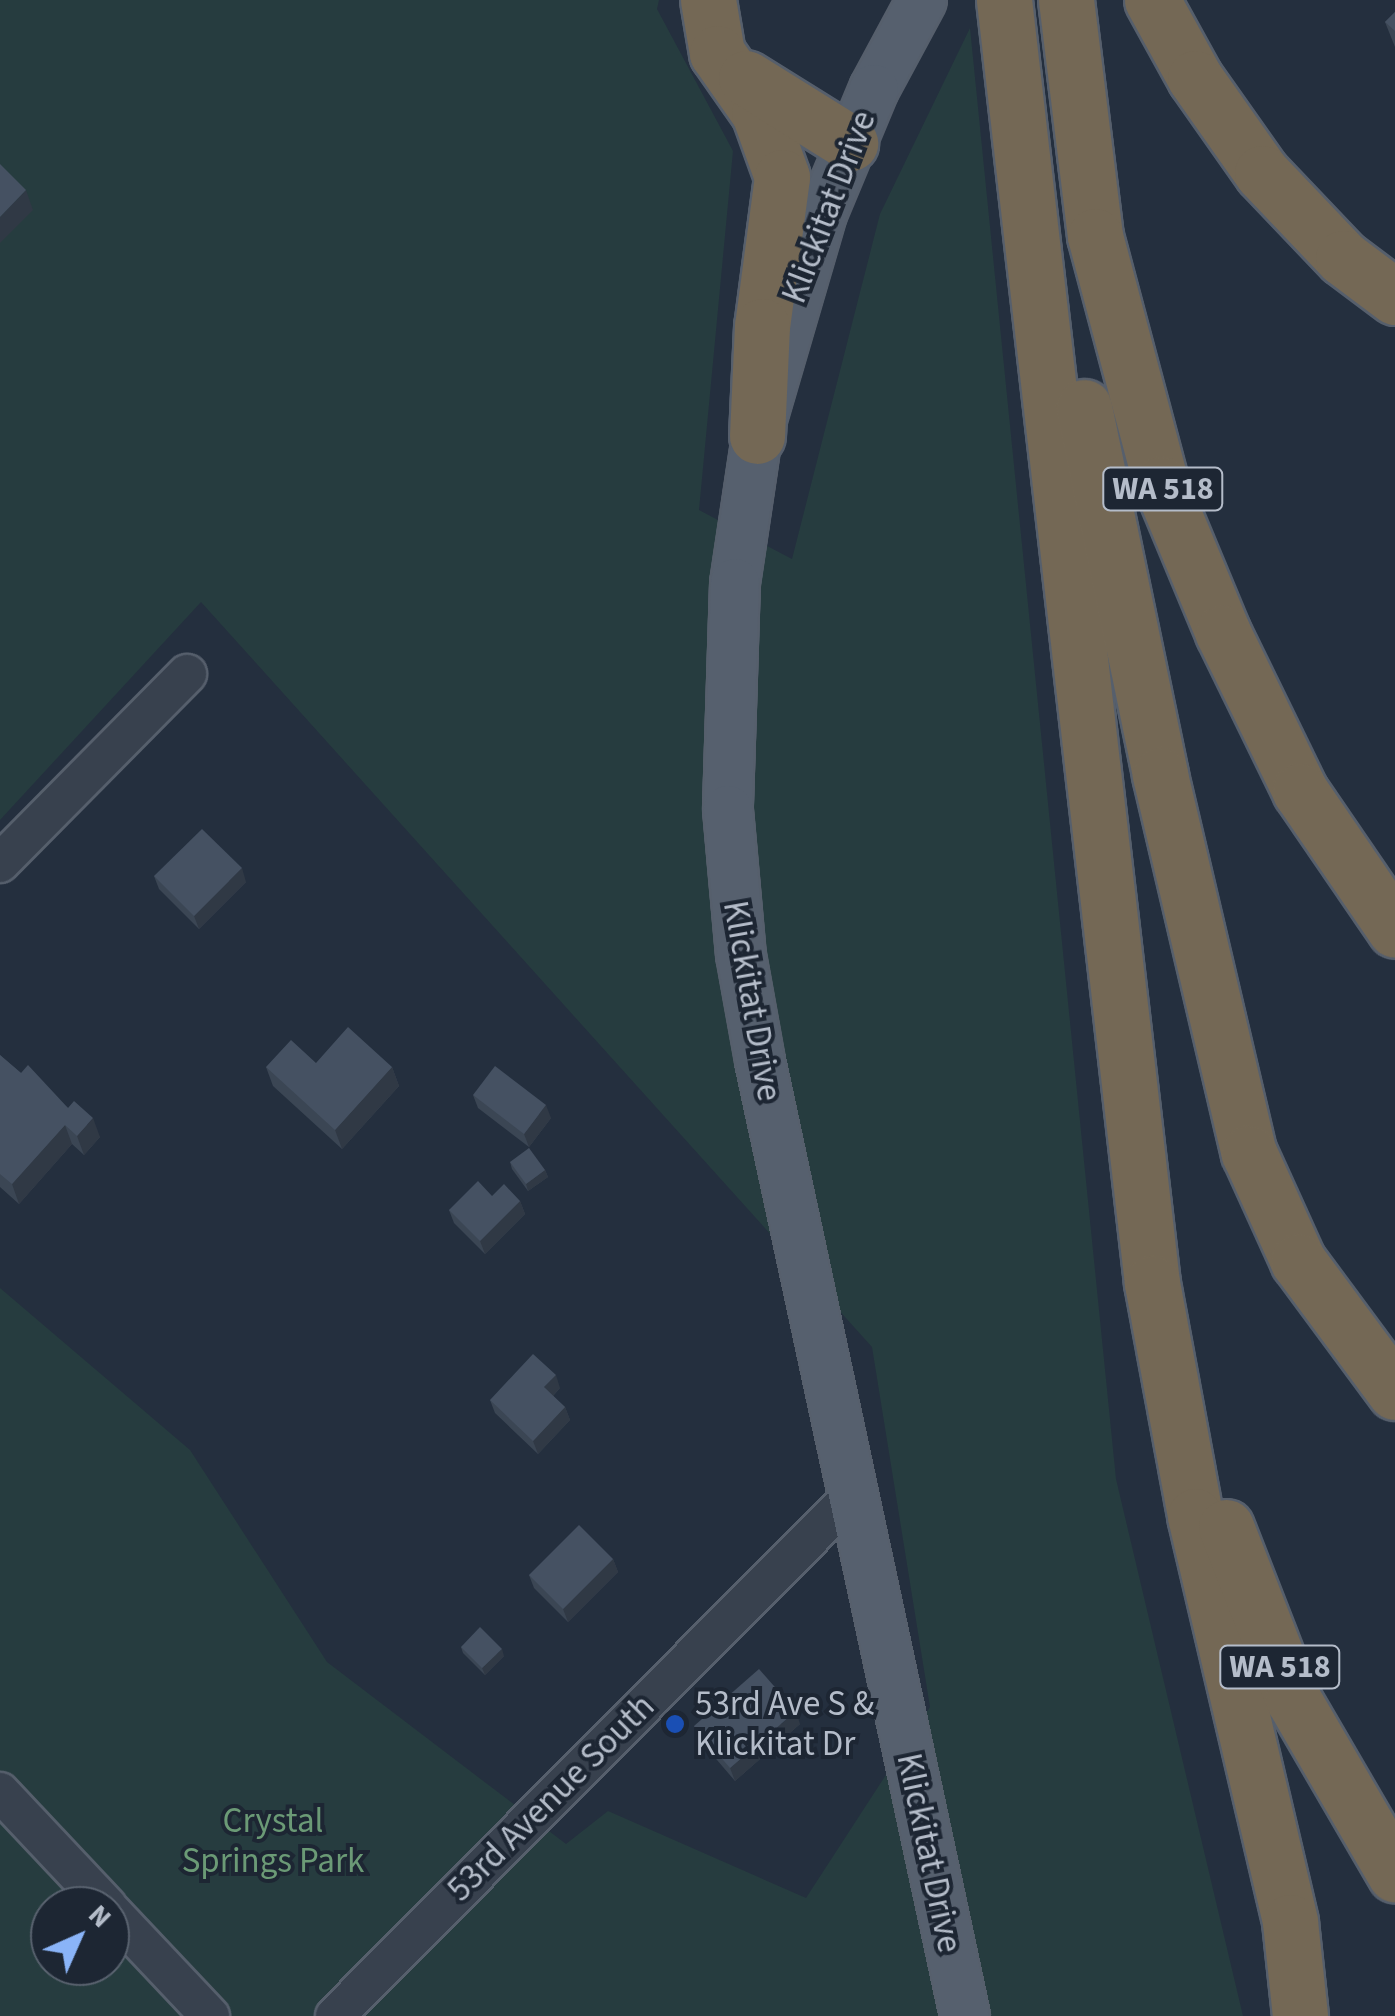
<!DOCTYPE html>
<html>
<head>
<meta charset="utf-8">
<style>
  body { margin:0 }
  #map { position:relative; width:1395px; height:2016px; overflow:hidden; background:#242f3e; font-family:"Source Sans 3",sans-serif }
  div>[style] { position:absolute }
  .green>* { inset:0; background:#263c3f }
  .roads { filter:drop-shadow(2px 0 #565f6c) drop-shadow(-2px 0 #565f6c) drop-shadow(0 2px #565f6c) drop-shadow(0 -2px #565f6c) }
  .minor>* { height:38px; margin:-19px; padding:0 19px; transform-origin:19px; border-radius:19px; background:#38414e }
  .major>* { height:48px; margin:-24px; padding:0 24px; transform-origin:24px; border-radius:24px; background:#56606e }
  .highway>* { height:55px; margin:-27.5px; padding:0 27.5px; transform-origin:27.5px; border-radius:27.5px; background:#746855 }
  .wall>* { inset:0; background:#3b4654 }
  .shaded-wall>* { inset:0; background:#303945 }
  .building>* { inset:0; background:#455162 }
  .dots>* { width:28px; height:28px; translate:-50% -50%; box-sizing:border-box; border:5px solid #1d2633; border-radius:50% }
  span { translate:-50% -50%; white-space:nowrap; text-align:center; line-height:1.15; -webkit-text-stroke:8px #1d2633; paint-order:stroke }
  .shield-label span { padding:2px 8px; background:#1d2633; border:2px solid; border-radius:8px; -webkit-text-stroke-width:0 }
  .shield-label { font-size:32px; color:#b4bcc9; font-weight:700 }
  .street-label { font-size:35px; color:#b4bcc9 }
  .poi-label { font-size:35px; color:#b4bcc9 }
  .left { translate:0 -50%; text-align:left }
  .park-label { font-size:35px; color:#6b9a76 }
  .north { position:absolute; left:30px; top:1886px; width:100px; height:100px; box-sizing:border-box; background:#1d2633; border:2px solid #59626f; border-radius:50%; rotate:45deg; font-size:28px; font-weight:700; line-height:40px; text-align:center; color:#b4bcc9 }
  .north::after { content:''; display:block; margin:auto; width:35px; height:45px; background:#8ab4f8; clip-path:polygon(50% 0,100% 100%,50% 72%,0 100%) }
</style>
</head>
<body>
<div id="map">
  <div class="green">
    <i style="clip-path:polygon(evenodd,0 0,659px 0,657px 9px,733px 151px,699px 510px,792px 559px,880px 214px,970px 28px,1116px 1479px,1243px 2016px,0 2016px,0 1288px,190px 1450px,327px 1662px,566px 1844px,608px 1811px,806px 1898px,930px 1707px,872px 1347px,201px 602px,0 820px,0 0,50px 1906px,110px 1906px,110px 1966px,50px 1966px,50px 1906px)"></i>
  </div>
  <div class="roads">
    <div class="minor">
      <i style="left:0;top:863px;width:266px;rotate:-45.3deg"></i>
      <i style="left:0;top:1792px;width:156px;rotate:46.8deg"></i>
      <i style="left:110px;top:1910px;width:146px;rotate:46.7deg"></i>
      <i style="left:335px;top:2016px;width:733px;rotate:-45.17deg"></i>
    </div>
    <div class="major">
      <i style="left:922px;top:0;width:101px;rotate:118.3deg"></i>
      <i style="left:874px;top:89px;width:135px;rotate:112.6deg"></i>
      <i style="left:822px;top:214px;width:231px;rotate:106.3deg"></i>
      <i style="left:757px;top:436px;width:149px;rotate:98.5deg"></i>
      <i style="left:735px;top:583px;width:227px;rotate:91.8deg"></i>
      <i style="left:728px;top:810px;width:146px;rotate:84.9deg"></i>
      <i style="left:741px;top:955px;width:108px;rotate:79.8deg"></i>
      <i style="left:760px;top:1061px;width:977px;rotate:77.88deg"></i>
    </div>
    <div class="highway">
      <i style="left:708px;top:0;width:54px;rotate:80.4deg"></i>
      <i style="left:717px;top:53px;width:73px;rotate:55deg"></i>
      <i style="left:759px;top:113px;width:68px;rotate:70.2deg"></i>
      <i style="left:782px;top:177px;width:150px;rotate:97.6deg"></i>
      <i style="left:762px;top:326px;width:110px;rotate:92.6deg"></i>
      <i style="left:1004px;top:0;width:1292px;rotate:83.42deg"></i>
      <i style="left:1152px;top:1283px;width:237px;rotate:79.5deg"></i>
      <i style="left:1195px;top:1516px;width:417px;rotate:76.8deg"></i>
      <i style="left:1290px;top:1922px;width:95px;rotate:83.9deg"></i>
      <i style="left:1066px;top:0;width:238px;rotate:83deg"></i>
      <i style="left:1095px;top:236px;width:257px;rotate:75.1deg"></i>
      <i style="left:1161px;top:484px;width:161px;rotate:67.4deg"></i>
      <i style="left:1223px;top:633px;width:176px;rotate:64deg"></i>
      <i style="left:1300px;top:791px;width:168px;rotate:55.6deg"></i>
      <i style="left:1152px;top:0;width:89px;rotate:61.1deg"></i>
      <i style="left:1195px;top:78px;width:116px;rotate:54.8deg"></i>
      <i style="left:1262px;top:173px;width:117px;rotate:46.4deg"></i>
      <i style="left:1343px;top:258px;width:65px;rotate:36.9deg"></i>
      <i style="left:746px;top:78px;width:123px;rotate:32deg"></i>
      <i style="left:1084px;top:407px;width:376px;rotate:78.3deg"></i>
      <i style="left:1160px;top:775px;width:388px;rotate:76.8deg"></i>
      <i style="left:1249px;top:1153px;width:119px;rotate:65.6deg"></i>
      <i style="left:1298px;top:1261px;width:163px;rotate:53.5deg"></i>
      <i style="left:1226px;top:1527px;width:185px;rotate:68.7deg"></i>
      <i style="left:1293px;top:1699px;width:203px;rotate:59.8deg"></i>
    </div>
  </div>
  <div class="wall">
    <i style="clip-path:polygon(1395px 12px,1395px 47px,1385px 22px)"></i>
    <i style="clip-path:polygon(154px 876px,246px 882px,199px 929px,159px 889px)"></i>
    <i style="clip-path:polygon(0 1055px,21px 1073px,68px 1108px,100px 1137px,84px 1155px,72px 1144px,19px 1204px,0 1187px)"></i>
    <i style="clip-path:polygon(316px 1063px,392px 1067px,399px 1086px,342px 1149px,273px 1086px,266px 1067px)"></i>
    <i style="clip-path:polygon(473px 1095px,551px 1118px,529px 1147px,478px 1108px)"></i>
    <i style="clip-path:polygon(510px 1162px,545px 1170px,548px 1177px,528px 1191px,512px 1169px)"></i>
    <i style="clip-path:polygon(492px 1196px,520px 1201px,525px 1214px,485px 1254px,454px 1223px,449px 1210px)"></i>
    <i style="clip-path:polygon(560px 1388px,553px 1396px,565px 1407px,570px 1420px,538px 1454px,495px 1413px,490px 1400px)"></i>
    <i style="clip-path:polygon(613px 1559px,618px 1572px,568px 1622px,534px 1588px,529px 1575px)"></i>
    <i style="clip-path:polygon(461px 1647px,504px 1656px,485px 1675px,463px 1653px)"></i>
    <i style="clip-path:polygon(800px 1724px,735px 1781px,699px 1739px,694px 1726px)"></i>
  </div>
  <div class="shaded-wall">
    <i style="clip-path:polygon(26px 190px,33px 210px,0 243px,0 217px)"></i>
    <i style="clip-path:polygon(242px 868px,246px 882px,199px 929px,194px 916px)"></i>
    <i style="clip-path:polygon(392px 1067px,399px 1086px,342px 1149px,335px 1130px)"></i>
    <i style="clip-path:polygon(546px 1105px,551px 1118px,529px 1147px,524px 1134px)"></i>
    <i style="clip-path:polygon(93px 1118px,100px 1137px,84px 1155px,77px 1136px)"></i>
    <i style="clip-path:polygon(65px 1125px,72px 1144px,19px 1204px,12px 1184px)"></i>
    <i style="clip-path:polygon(545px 1170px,548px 1177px,528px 1191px,526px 1184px)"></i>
    <i style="clip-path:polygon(520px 1201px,525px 1214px,485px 1254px,480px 1241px)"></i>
    <i style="clip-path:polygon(556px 1375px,560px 1388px,549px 1400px,544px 1387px)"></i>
    <i style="clip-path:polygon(565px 1407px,570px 1420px,538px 1454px,533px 1441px)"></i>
    <i style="clip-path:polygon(613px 1559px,618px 1572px,568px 1622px,563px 1609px)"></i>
    <i style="clip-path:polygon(502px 1649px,504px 1656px,485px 1675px,482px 1668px)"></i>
    <i style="clip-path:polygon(796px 1711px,800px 1724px,735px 1781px,730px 1768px)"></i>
  </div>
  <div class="building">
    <i style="clip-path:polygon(1395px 12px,1395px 31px,1385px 22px)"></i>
    <i style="clip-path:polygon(0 164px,26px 190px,0 217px)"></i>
    <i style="clip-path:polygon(202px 829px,242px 868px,194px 916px,154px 876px)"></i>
    <i style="clip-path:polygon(348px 1027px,392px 1067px,335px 1130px,266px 1067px,291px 1040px,316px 1063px)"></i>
    <i style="clip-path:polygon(0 1055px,21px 1073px,28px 1065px,68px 1108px,74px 1101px,93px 1118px,77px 1136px,65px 1125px,12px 1184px,0 1174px)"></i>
    <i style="clip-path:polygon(495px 1066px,546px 1105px,524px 1134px,473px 1095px)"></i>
    <i style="clip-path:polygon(529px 1148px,545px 1170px,526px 1184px,510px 1162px)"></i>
    <i style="clip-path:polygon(478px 1181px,492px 1196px,504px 1184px,520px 1201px,480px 1241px,449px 1210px)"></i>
    <i style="clip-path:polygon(533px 1354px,556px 1375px,544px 1387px,565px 1407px,533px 1441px,490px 1400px)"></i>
    <i style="clip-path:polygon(579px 1525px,613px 1559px,563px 1609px,529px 1575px)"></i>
    <i style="clip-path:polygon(480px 1627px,502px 1649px,482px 1668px,461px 1647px)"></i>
    <i style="clip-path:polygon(759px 1669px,796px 1711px,730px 1768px,694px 1726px)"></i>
  </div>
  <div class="dots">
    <i style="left:675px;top:1724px;background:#1a4fb4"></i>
  </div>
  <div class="shield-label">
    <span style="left:1163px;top:489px">WA 518</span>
    <span style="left:1280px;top:1667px">WA 518</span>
  </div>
  <div class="street-label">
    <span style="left:829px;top:207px;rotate:-69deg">Klickitat Drive</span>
    <span style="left:752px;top:1001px;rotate:80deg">Klickitat Drive</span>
    <span style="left:551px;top:1798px;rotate:-45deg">53rd Avenue South</span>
    <span style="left:929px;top:1853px;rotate:78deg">Klickitat Drive</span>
  </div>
  <div class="poi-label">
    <span class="left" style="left:695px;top:1724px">53rd Ave S &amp;<br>Klickitat Dr</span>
  </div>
  <div class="park-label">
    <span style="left:273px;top:1841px">Crystal<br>Springs Park</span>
  </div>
  <div class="north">N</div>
</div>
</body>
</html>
